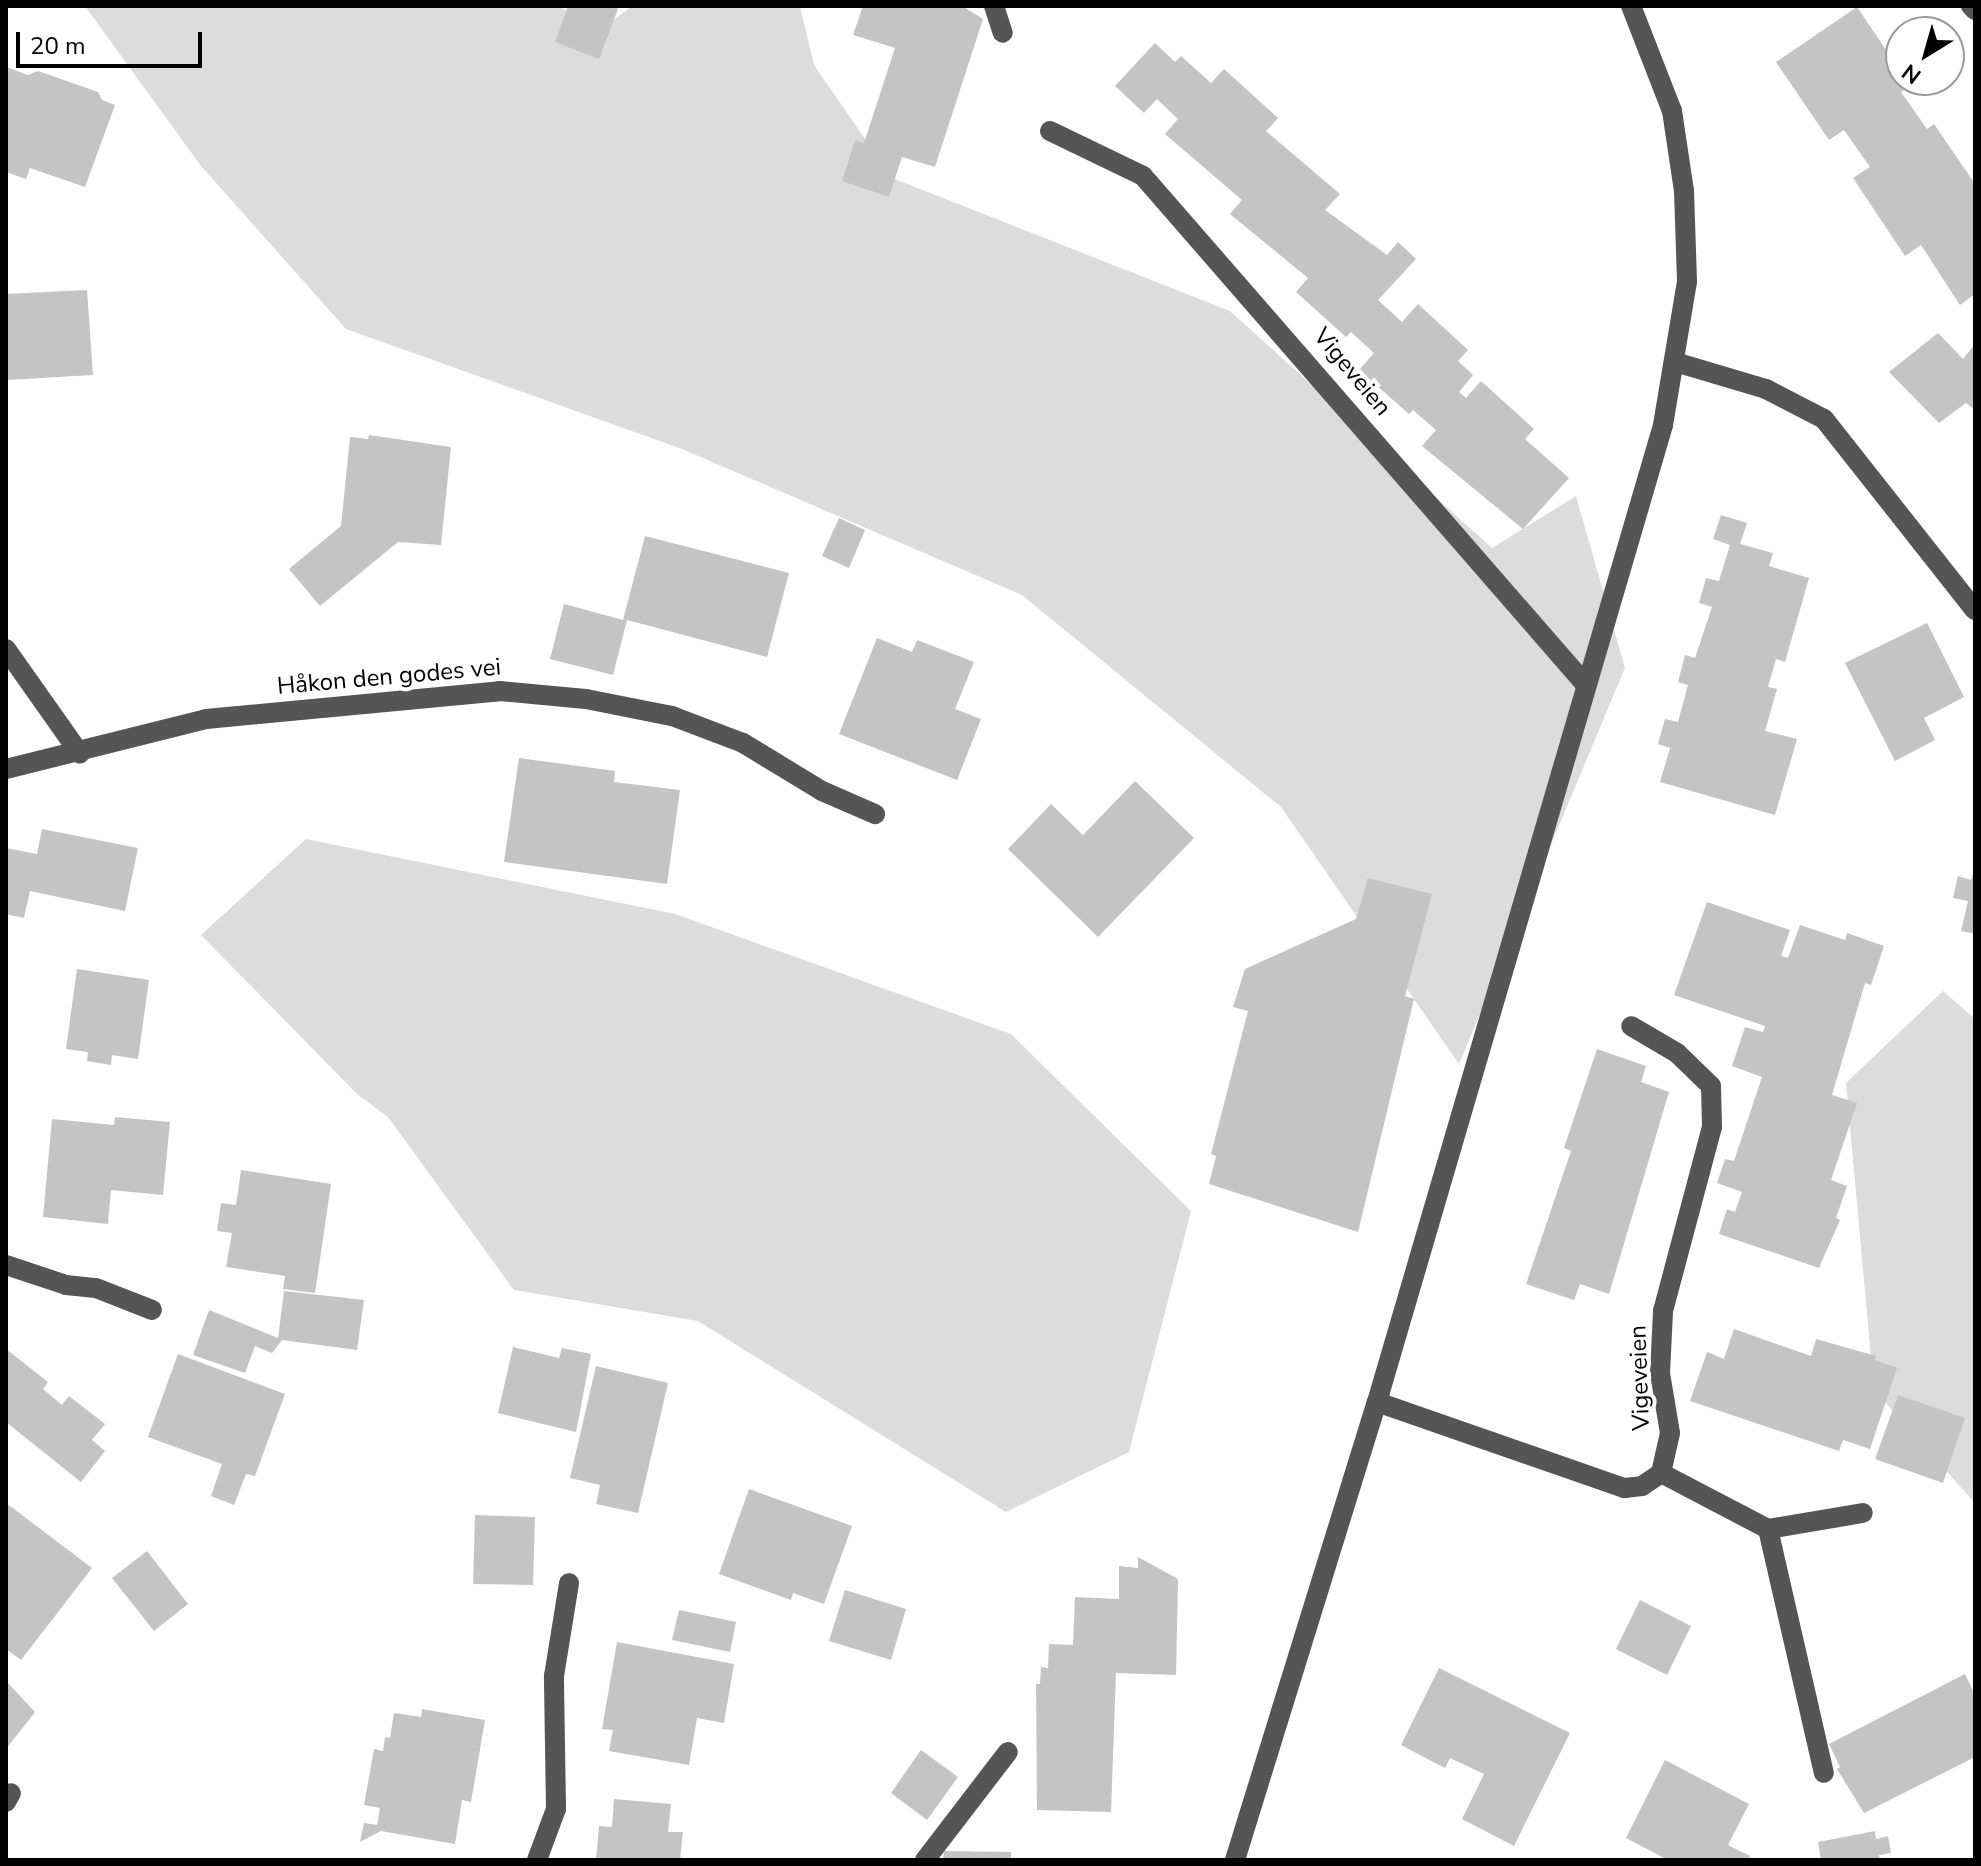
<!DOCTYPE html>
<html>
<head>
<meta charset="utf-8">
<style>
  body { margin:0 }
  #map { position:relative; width:1981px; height:1866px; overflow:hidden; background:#fff; font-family:"Nunito Sans",sans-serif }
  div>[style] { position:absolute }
  .green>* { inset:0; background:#dcdcdc }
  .building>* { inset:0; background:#c4c4c4 }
  .minor>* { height:20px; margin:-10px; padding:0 10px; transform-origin:10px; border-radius:10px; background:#555 }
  span { translate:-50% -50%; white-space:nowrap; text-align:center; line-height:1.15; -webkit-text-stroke:8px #fff; paint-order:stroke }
  .street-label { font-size:24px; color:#000 }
  .frame { position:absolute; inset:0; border:8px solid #000; pointer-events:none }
  .north { position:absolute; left:1885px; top:16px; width:80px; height:80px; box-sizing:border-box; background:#fff; border:2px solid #999; border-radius:50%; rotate:217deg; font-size:22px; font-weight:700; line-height:32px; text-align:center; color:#000 }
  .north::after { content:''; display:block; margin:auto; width:28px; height:36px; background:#000; clip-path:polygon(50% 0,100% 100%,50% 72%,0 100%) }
  .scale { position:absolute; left:16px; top:32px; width:186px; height:36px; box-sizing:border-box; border:4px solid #000; border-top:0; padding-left:10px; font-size:24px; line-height:28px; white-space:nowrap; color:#000; -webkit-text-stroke:6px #fff; paint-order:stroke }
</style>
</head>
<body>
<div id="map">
  <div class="green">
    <i style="clip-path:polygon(85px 6px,558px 6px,598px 32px,632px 6px,800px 6px,814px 65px,892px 178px,1230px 311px,1492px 548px,1576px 496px,1625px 668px,1459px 1064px,1281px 807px,1022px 595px,682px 449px,346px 329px,201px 166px)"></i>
    <i style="clip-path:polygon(306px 839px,675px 914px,1011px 1034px,1191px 1211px,1129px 1452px,1006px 1512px,698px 1321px,514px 1290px,388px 1117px,358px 1095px,201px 935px)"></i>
    <i style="clip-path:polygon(1943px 991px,1975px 1019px,1975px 1503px,1874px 1390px,1846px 1083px)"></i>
  </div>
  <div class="building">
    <i style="clip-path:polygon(568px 6px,619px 6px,599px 59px,555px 42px)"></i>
    <i style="clip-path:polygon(863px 6px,962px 6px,983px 19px,935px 167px,902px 157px,889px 197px,842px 181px,855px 140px,864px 143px,895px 48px,853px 35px)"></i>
    <i style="clip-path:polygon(1857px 7px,1901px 72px,1901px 80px,1910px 85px,1901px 92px,1927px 129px,1934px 124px,1975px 184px,1975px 294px,1960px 305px,1921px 245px,1905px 256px,1853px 178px,1870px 167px,1844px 130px,1829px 140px,1776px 62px)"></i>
    <i style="clip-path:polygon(1155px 43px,1175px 62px,1181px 56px,1211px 83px,1224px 69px,1278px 118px,1266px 131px,1340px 194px,1325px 210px,1387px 255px,1398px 242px,1416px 259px,1378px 300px,1402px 322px,1418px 304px,1468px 350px,1458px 361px,1473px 375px,1459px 392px,1466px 398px,1481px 381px,1534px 429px,1525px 439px,1569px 478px,1523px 529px,1422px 446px,1436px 430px,1413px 410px,1409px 414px,1359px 370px,1374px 353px,1351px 332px,1346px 337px,1296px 292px,1308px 278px,1230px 214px,1242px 200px,1165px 134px,1178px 119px,1157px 99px,1144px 113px,1115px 86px)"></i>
    <i style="clip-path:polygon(6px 67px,28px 75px,38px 71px,98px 92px,102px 100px,115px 105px,85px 187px,30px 168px,26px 179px,6px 172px)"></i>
    <i style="clip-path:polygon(87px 290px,93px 375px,6px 380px,6px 294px)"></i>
    <i style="clip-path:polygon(1938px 333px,1963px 359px,1975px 344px,1975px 410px,1966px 403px,1939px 423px,1889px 372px)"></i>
    <i style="clip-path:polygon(369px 435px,451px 447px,441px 545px,398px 542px,320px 606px,289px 569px,341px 526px,350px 437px,368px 439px)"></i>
    <i style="clip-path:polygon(1721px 515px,1747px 523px,1740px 544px,1773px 553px,1769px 566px,1809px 578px,1785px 662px,1776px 659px,1768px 687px,1777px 689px,1765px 731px,1797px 739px,1775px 815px,1660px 782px,1670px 748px,1658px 744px,1665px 719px,1678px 722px,1688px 685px,1678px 682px,1685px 655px,1695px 658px,1712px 607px,1699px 603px,1706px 578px,1719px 581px,1730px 545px,1713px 539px)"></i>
    <i style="clip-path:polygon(839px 518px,865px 530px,849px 568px,822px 556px)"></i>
    <i style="clip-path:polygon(645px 536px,789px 573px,767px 657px,627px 620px,613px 675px,550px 659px,564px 604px,623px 620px)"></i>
    <i style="clip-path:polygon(1927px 623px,1964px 697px,1924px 718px,1935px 740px,1895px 761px,1845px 663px)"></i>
    <i style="clip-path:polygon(877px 638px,912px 652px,917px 640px,974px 662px,955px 709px,981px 719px,957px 780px,839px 734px)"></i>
    <i style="clip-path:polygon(519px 758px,615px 771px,614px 782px,680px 790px,667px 884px,504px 862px)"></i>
    <i style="clip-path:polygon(1135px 781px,1194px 838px,1098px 937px,1008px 849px,1051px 804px,1083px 835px)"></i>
    <i style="clip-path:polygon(42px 829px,138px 848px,125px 911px,30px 891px,24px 918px,6px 914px,6px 848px,37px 854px)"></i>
    <i style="clip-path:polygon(1974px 870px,1975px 870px,1975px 934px,1961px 931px,1968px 901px,1953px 898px,1958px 876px,1971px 880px)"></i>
    <i style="clip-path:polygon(1368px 878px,1432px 894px,1405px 996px,1414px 999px,1358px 1232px,1209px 1184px,1216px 1156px,1211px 1154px,1248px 1011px,1233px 1007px,1245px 969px,1356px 919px)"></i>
    <i style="clip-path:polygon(1707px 902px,1790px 930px,1781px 956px,1788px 958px,1800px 925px,1845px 940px,1847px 933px,1884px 946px,1871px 985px,1865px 983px,1832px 1095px,1857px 1103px,1831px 1180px,1847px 1186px,1836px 1218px,1840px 1220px,1819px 1268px,1719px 1234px,1727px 1209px,1735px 1212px,1742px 1192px,1717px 1183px,1725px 1159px,1734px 1161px,1762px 1077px,1732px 1066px,1745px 1027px,1763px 1032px,1765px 1026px,1674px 995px)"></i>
    <i style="clip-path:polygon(77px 969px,149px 980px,138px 1059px,112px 1055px,111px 1065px,87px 1061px,88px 1052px,66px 1049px)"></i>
    <i style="clip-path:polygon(1597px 1049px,1646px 1066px,1641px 1082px,1669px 1092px,1609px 1294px,1580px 1284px,1574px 1300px,1526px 1284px,1571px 1151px,1564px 1148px)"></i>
    <i style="clip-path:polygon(115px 1117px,170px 1122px,163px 1195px,111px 1190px,108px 1224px,43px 1217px,52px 1119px,114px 1125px)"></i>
    <i style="clip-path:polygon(241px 1170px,331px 1184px,315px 1293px,283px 1289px,285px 1276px,226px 1267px,232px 1233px,217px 1231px,221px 1203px,236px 1205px)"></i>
    <i style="clip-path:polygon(284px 1291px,364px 1300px,357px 1350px,282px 1340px,272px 1353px,255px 1346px,245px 1373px,193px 1355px,209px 1310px,278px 1338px)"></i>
    <i style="clip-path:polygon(1734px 1329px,1811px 1356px,1816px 1339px,1876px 1356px,1875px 1360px,1897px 1368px,1870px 1449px,1843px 1440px,1839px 1451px,1690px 1401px,1707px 1352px,1724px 1359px)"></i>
    <i style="clip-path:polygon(513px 1347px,559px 1358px,562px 1348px,591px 1354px,576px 1432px,498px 1413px)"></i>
    <i style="clip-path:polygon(6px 1349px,48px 1382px,43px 1389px,62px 1405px,69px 1396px,105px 1424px,92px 1440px,105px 1451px,81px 1482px,6px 1422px)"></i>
    <i style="clip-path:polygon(178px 1354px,285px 1394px,255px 1476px,246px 1474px,234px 1505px,211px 1496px,222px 1464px,148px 1437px)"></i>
    <i style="clip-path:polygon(596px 1366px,668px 1383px,638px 1513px,596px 1504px,600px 1485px,570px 1478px)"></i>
    <i style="clip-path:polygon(1898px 1395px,1965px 1418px,1943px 1483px,1875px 1459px)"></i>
    <i style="clip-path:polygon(749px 1489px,852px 1526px,824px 1604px,793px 1593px,791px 1600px,719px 1574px)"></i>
    <i style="clip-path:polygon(6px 1503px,92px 1568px,21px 1660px,6px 1649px)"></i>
    <i style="clip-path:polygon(475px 1515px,535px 1517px,533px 1585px,473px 1584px)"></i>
    <i style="clip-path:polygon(147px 1551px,188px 1604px,154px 1631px,112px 1578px)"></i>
    <i style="clip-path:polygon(1138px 1557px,1178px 1579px,1176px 1675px,1116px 1673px,1111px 1812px,1037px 1810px,1036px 1684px,1040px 1684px,1041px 1667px,1048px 1668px,1049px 1644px,1073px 1645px,1075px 1597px,1119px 1599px,1119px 1566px,1138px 1568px)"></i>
    <i style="clip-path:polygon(845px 1590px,906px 1609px,891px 1660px,829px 1641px)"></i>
    <i style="clip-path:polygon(1640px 1600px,1691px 1626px,1667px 1675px,1616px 1649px)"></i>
    <i style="clip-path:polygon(679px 1610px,736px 1622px,730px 1652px,672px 1640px)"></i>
    <i style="clip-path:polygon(617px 1642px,734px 1664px,724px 1723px,697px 1718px,689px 1765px,609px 1751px,613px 1730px,602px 1729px)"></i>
    <i style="clip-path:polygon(1439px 1668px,1570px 1733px,1514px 1846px,1462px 1819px,1484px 1774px,1450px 1758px,1445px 1768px,1401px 1745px)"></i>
    <i style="clip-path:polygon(1965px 1674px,1975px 1695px,1975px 1757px,1864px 1813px,1837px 1769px,1840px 1767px,1829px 1744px)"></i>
    <i style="clip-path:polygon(6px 1681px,35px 1712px,6px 1749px)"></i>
    <i style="clip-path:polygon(422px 1709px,485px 1720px,471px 1802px,462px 1800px,455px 1844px,381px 1831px,360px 1842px,364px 1823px,377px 1825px,380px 1808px,364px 1805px,374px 1749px,383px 1751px,385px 1737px,390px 1738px,394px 1713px,421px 1717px)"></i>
    <i style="clip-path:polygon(921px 1750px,958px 1777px,927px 1820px,891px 1793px)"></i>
    <i style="clip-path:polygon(1665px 1760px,1749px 1804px,1728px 1845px,1750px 1856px,1749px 1860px,1668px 1860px,1626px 1838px)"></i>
    <i style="clip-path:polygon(614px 1799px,671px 1804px,668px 1832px,683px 1832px,680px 1860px,596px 1860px,599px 1826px,612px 1827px)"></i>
    <i style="clip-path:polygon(1875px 1831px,1876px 1839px,1888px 1836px,1891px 1853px,1879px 1855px,1880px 1860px,1821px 1860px,1818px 1842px)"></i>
    <i style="clip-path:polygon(944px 1851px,1011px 1852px,1011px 1860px,943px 1860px)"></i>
  </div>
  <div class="minor">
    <i style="left:994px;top:6px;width:28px;rotate:72deg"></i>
    <i style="left:1971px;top:6px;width:6px;rotate:45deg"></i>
    <i style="left:1050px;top:131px;width:103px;rotate:25.8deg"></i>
    <i style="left:1143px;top:176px;width:673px;rotate:48.97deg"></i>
    <i style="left:1675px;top:362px;width:95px;rotate:16.5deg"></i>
    <i style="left:1766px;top:389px;width:65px;rotate:27.3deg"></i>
    <i style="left:1824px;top:419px;width:243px;rotate:51.7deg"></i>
    <i style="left:6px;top:649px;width:128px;rotate:54.8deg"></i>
    <i style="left:6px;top:769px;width:206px;rotate:-14deg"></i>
    <i style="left:206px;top:719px;width:295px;rotate:-5.4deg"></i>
    <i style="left:500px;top:691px;width:86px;rotate:5.3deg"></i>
    <i style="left:586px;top:699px;width:88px;rotate:11.2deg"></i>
    <i style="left:672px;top:716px;width:76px;rotate:20.8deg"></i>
    <i style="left:743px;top:743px;width:92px;rotate:31.3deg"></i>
    <i style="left:822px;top:791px;width:58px;rotate:23.5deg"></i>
    <i style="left:6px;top:1265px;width:63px;rotate:18.4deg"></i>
    <i style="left:66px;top:1285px;width:30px;rotate:6deg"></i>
    <i style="left:96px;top:1288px;width:60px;rotate:21.4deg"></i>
    <i style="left:1377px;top:1402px;width:262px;rotate:19.2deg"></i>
    <i style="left:1624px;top:1488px;width:18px;rotate:-6deg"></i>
    <i style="left:1642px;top:1486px;width:23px;rotate:-34deg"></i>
    <i style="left:1661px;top:1473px;width:41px;rotate:-77.3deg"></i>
    <i style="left:1670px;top:1433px;width:61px;rotate:-99.5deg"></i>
    <i style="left:1660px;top:1373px;width:62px;rotate:-87.2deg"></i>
    <i style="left:1663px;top:1311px;width:190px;rotate:-75.1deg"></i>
    <i style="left:1712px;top:1127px;width:41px;rotate:-91.4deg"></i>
    <i style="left:1711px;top:1086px;width:47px;rotate:-135.9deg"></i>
    <i style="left:1677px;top:1053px;width:53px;rotate:-149.6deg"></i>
    <i style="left:1661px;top:1473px;width:121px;rotate:27.6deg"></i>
    <i style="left:1768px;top:1529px;width:96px;rotate:-9.6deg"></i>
    <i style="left:1768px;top:1529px;width:250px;rotate:77.1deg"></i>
    <i style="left:6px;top:1802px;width:10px;rotate:-61deg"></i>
    <i style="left:537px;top:1860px;width:54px;rotate:-69.6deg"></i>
    <i style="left:556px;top:1809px;width:133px;rotate:-90.9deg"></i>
    <i style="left:554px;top:1676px;width:94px;rotate:-80.8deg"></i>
    <i style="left:925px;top:1860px;width:136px;rotate:-52.5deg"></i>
    <i style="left:1235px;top:1860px;width:480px;rotate:-72.8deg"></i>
    <i style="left:1377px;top:1402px;width:1018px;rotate:-73.68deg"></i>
    <i style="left:1663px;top:425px;width:146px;rotate:-80.5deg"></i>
    <i style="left:1687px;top:281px;width:90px;rotate:-91.9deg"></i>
    <i style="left:1684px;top:191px;width:81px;rotate:-98.5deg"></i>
    <i style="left:1672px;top:111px;width:113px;rotate:-111.3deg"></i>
  </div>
  <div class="street-label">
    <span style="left:1352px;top:372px;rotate:50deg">Vigeveien</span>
    <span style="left:389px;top:677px;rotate:-5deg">Håkon den godes vei</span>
    <span style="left:1640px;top:1378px;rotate:-92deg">Vigeveien</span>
  </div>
  <div class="frame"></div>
  <div class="north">N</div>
  <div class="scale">20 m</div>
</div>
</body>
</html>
